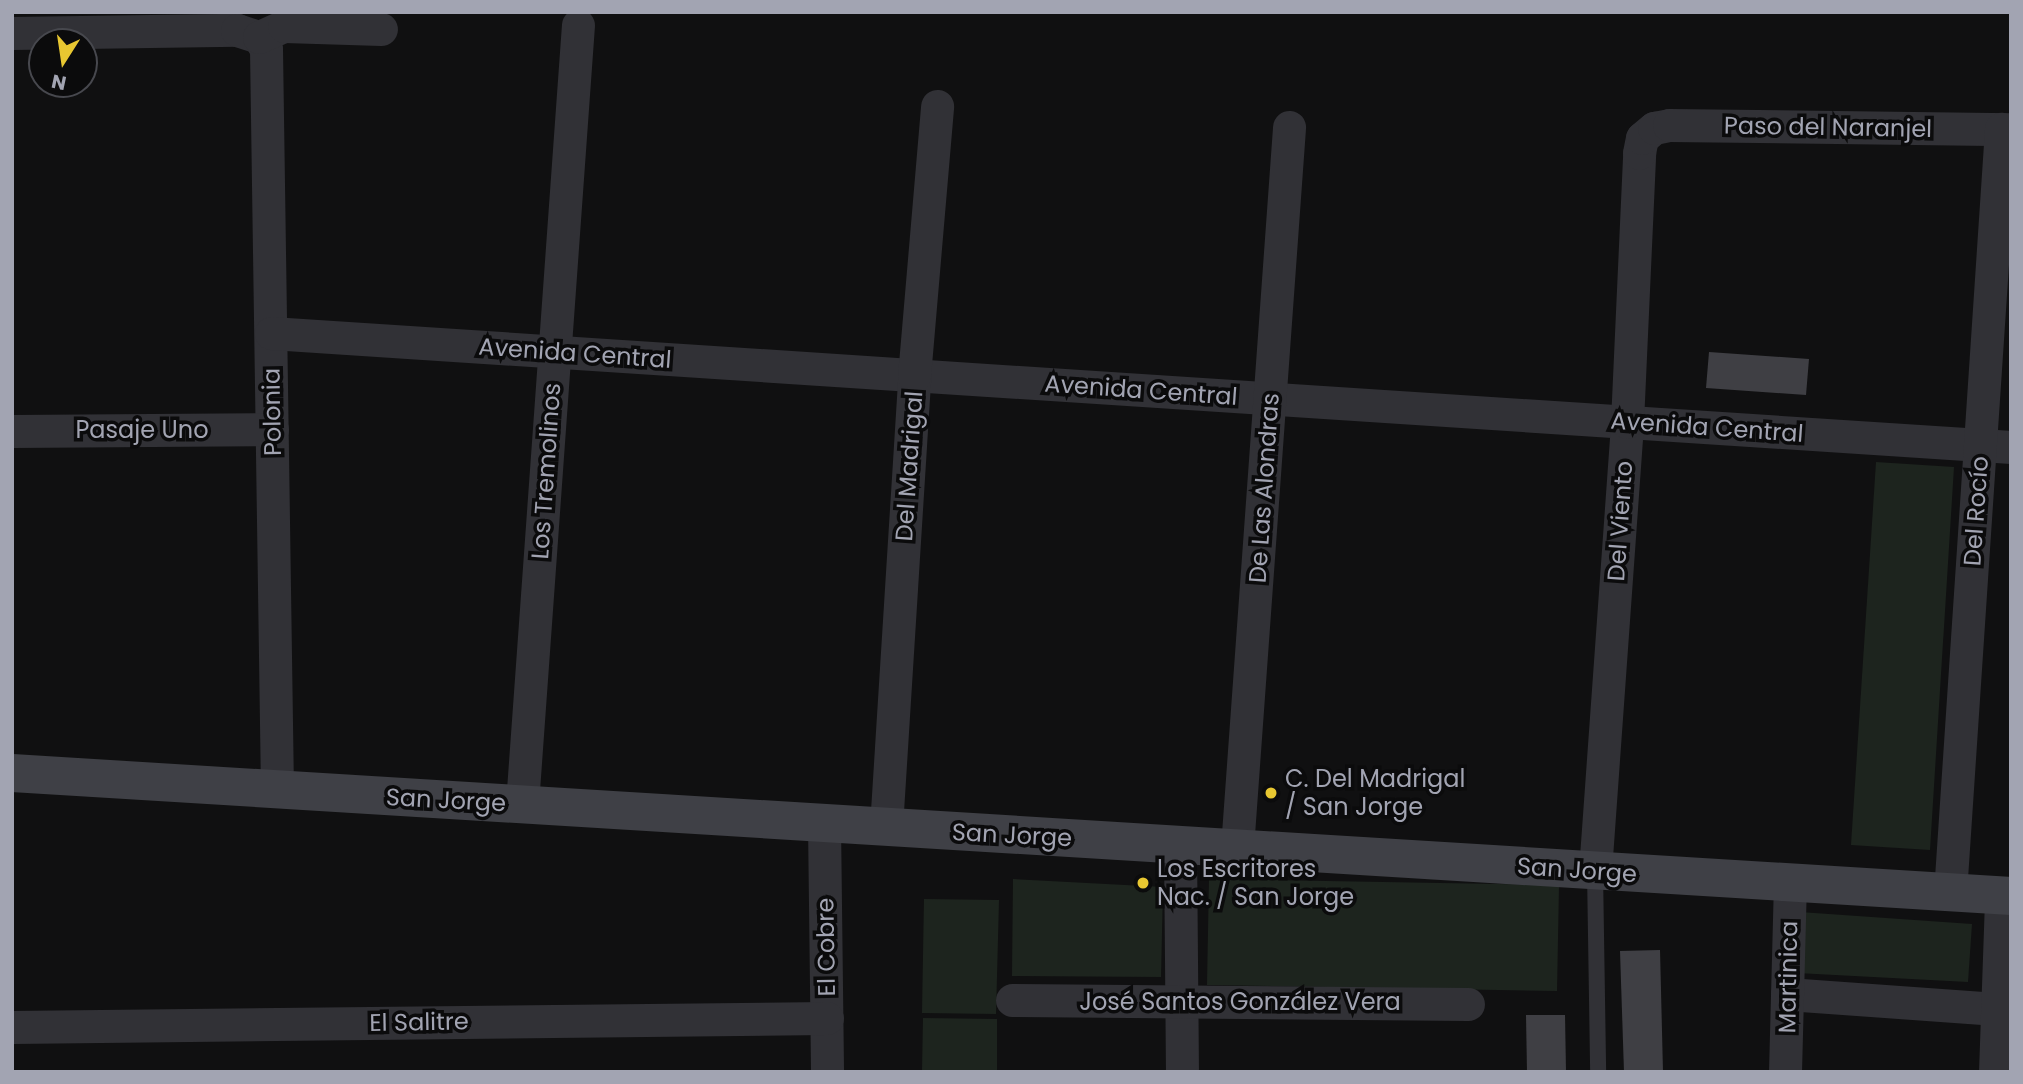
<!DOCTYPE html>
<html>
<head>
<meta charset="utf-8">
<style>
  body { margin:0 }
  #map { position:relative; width:2023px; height:1084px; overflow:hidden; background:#101011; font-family:Poppins,sans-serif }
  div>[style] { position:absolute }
  .green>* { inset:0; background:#1d241e }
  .building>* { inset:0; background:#3f3f44 }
  .lane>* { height:16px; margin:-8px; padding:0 8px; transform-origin:8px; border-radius:8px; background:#313136 }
  .street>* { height:33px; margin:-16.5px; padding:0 16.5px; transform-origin:16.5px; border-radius:16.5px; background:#313136 }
  .secondary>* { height:38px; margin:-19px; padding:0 19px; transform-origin:19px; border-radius:19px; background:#3f4046 }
  .dots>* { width:19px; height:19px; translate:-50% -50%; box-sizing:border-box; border:4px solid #0b0b0c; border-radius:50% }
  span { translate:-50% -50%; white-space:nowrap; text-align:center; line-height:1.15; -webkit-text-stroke:7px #0b0b0c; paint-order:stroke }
  .street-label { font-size:24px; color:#a2a4b2 }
  .poi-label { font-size:24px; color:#a2a4b2 }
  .left { translate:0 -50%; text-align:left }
  .frame { position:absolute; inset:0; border:14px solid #a2a4b2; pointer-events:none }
  .north { position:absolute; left:28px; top:28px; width:70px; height:70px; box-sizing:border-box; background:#0b0b0c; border:2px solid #47484e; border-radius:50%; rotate:192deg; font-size:19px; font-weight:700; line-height:28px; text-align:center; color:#a2a4b2 }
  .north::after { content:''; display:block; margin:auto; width:24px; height:32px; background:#e8c731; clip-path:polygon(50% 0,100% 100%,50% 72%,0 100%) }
</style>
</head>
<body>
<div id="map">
  <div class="green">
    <i style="clip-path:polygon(1876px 462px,1954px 467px,1930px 850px,1851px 845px)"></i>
    <i style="clip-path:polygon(1013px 879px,1163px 887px,1161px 977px,1012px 976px)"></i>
    <i style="clip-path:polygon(1209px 879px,1559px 885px,1557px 991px,1207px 985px)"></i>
    <i style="clip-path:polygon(924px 899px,999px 900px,996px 1014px,922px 1013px)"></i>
    <i style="clip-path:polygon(1800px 912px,1972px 924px,1968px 982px,1797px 973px)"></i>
    <i style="clip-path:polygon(923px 1018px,997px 1019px,997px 1072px,922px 1072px)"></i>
  </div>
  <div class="building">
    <i style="clip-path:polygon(1709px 352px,1809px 359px,1806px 395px,1706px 388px)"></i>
    <i style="clip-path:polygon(1660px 950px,1663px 1072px,1624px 1072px,1620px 951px)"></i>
    <i style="clip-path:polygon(1526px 1015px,1565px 1015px,1566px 1072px,1527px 1072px)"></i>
  </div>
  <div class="lane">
    <i style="left:1595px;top:871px;width:201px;rotate:89.1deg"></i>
  </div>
  <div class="street">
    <i style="left:12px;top:33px;width:225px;rotate:-0.8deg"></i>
    <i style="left:237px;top:30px;width:23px;rotate:18deg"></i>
    <i style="left:259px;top:37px;width:14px;rotate:60deg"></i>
    <i style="left:266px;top:49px;width:740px;rotate:89.15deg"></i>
    <i style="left:259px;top:37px;width:27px;rotate:-24deg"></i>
    <i style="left:284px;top:26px;width:97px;rotate:1.8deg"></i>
    <i style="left:271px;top:333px;width:1744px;rotate:3.75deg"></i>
    <i style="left:12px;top:431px;width:260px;rotate:-0.4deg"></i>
    <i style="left:522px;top:804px;width:781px;rotate:-85.89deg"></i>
    <i style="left:824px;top:823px;width:249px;rotate:89.3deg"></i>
    <i style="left:886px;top:827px;width:452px;rotate:-86.4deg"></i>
    <i style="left:914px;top:376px;width:271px;rotate:-85.1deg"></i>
    <i style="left:1180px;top:845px;width:227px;rotate:89.5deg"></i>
    <i style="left:1237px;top:848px;width:723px;rotate:-85.87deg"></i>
    <i style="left:1595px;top:871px;width:450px;rotate:-85.9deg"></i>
    <i style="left:1627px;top:422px;width:269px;rotate:-87.4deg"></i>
    <i style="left:1639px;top:153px;width:15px;rotate:-79deg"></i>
    <i style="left:1642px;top:138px;width:16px;rotate:-40deg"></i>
    <i style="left:1654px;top:128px;width:15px;rotate:-11deg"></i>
    <i style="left:1669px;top:125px;width:342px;rotate:0.7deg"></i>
    <i style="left:1950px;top:893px;width:766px;rotate:-86.18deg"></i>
    <i style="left:1787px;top:994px;width:210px;rotate:4.1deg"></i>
    <i style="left:1012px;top:1000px;width:456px;rotate:0.5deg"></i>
    <i style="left:12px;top:1027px;width:815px;rotate:-0.63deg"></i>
    <i style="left:1785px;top:1072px;width:189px;rotate:-88.5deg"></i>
    <i style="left:1995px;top:1072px;width:176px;rotate:-88deg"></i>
  </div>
  <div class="secondary">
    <i style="left:12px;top:773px;width:2003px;rotate:3.52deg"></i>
  </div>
  <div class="dots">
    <i style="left:1271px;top:793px;background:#e8c731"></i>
    <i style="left:1143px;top:883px;background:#e8c731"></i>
  </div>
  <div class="street-label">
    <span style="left:1828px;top:127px;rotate:1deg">Paso del Naranjel</span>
    <span style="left:575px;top:353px;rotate:4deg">Avenida Central</span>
    <span style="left:1141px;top:390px;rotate:4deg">Avenida Central</span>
    <span style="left:272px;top:412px;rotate:-91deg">Polonia</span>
    <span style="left:1707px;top:427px;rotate:4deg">Avenida Central</span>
    <span style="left:142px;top:430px">Pasaje Uno</span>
    <span style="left:909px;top:466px;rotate:-86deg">Del Madrigal</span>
    <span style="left:546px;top:471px;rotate:-86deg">Los Tremolinos</span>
    <span style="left:1264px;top:488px;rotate:-86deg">De Las Alondras</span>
    <span style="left:1976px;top:511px;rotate:-86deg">Del Rocío</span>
    <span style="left:1620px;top:521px;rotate:-86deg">Del Viento</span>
    <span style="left:446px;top:800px;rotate:3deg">San Jorge</span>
    <span style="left:1012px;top:835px;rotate:3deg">San Jorge</span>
    <span style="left:1577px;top:870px;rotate:4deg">San Jorge</span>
    <span style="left:826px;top:947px;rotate:-91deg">El Cobre</span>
    <span style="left:1788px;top:977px;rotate:-89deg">Martinica</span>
    <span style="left:1240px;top:1002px">José Santos González Vera</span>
    <span style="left:419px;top:1022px;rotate:-1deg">El Salitre</span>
  </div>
  <div class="poi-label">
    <span class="left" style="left:1285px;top:793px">C. Del Madrigal<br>/ San Jorge</span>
    <span class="left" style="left:1157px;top:883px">Los Escritores<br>Nac. / San Jorge</span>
  </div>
  <div class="frame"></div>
  <div class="north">N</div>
</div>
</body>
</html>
